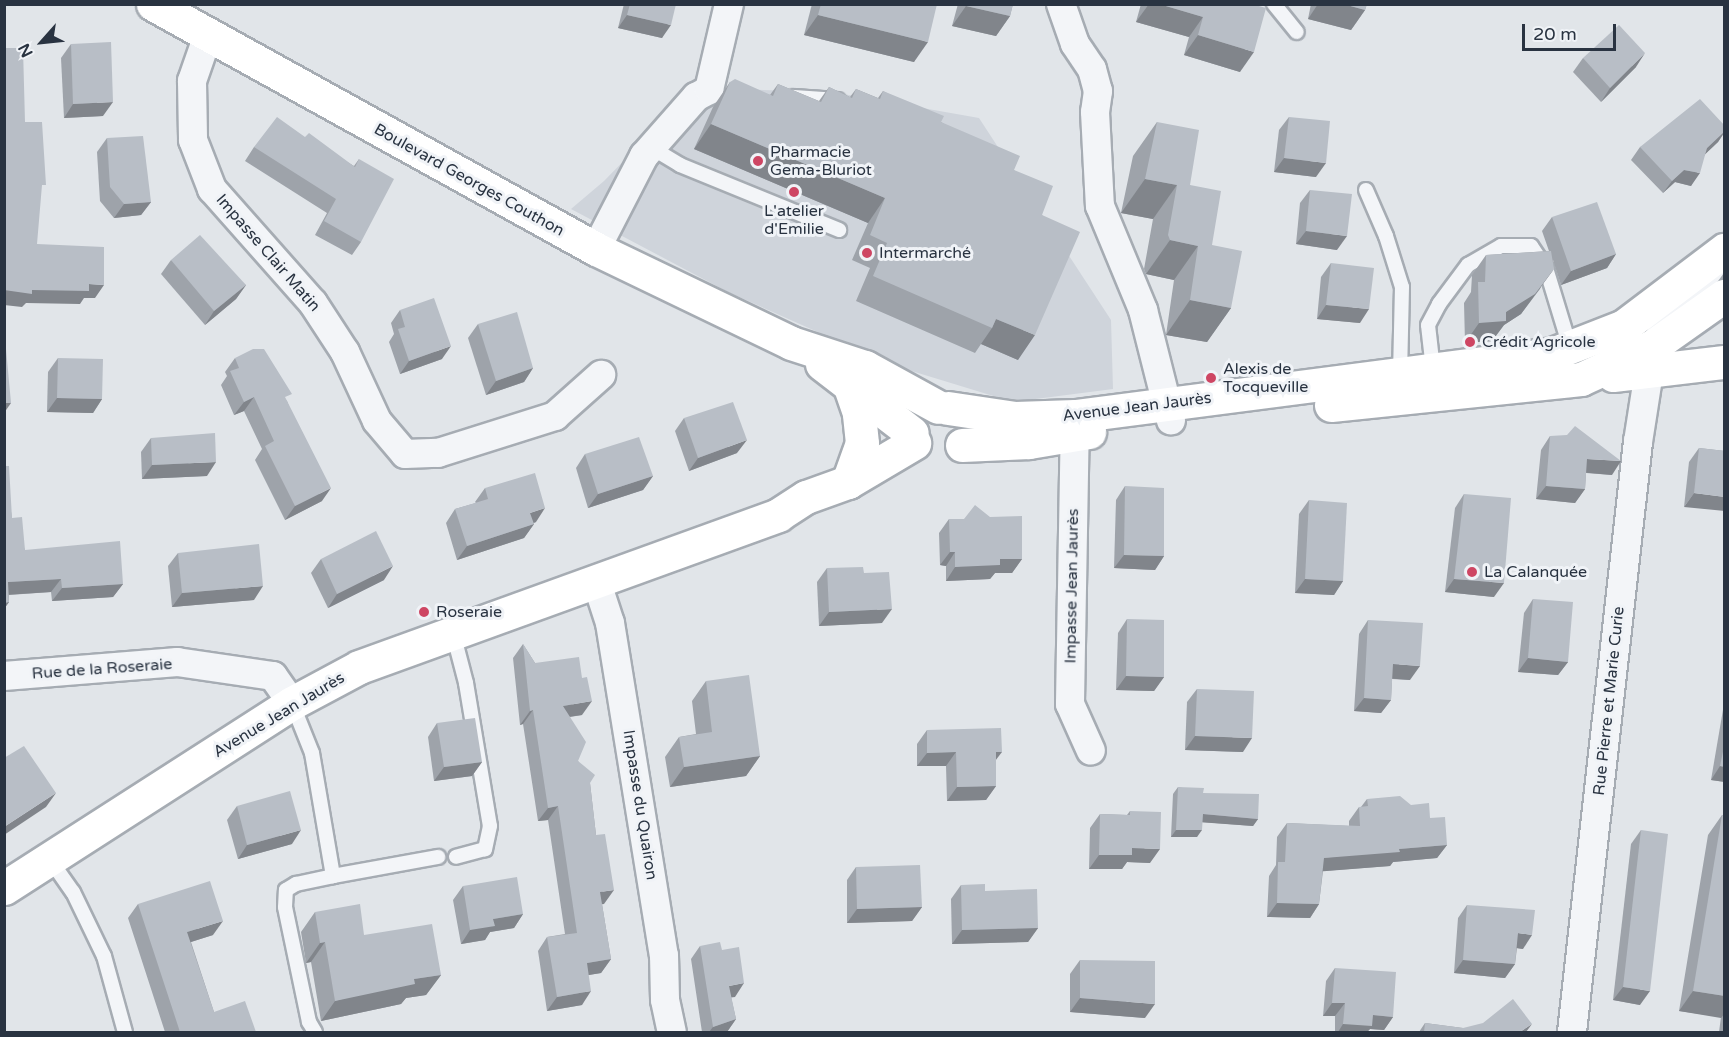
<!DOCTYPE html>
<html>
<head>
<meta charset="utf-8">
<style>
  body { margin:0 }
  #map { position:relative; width:1729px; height:1037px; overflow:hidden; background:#e1e5e9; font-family:"Varela Round",sans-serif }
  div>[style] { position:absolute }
  .built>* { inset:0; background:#cfd4db }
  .roads { filter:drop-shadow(2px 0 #a6acb3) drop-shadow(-2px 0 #a6acb3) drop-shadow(0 2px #a6acb3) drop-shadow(0 -2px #a6acb3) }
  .lane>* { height:14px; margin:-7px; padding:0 7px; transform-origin:7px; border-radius:7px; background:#f3f5f8 }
  .street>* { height:28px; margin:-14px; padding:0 14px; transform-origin:14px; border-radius:14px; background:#f3f5f8 }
  .secondary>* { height:33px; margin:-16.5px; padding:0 16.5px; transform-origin:16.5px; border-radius:16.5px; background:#fff }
  .wall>* { inset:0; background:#9ea3aa }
  .shaded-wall>* { inset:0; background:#81858b }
  .building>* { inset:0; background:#b8bec6 }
  .dots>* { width:16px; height:16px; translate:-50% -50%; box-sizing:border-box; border:3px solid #f0f3f7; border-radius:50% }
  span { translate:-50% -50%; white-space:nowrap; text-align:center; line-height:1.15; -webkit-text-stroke:6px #f0f3f7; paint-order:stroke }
  .poi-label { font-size:16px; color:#293341 }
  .left { translate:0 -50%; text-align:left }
  .street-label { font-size:16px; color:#293341 }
  .frame { position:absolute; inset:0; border:6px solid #293341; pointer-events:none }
  .north { position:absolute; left:12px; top:12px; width:60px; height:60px; -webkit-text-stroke:4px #f0f3f7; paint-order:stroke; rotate:243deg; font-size:16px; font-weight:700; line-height:24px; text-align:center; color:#293341 }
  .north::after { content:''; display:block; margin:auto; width:21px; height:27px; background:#293341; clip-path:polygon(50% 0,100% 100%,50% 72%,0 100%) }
  .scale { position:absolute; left:1522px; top:24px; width:94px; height:27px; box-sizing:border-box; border:3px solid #293341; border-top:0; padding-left:8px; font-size:18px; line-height:21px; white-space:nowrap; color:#293341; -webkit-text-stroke:4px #f0f3f7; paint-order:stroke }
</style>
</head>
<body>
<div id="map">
  <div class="built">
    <i style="clip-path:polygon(695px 88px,832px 92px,979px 118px,1111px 320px,1113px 389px,1013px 402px,892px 365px,728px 292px,571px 209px,604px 181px)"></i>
  </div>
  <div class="roads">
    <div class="lane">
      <i style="left:1274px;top:4px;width:36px;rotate:51deg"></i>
      <i style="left:794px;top:97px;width:44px;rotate:3.9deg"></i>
      <i style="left:652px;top:148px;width:33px;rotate:31deg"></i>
      <i style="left:680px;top:165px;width:172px;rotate:22.2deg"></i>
      <i style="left:1366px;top:190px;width:50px;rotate:66.5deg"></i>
      <i style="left:1386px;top:236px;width:53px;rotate:72.6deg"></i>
      <i style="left:1402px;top:287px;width:87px;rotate:91.3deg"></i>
      <i style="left:1433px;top:369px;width:44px;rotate:-96.5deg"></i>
      <i style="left:1428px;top:325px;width:24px;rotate:-62deg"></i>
      <i style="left:1439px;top:304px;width:49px;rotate:-53.4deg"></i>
      <i style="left:1468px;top:265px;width:38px;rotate:-30deg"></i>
      <i style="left:1501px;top:246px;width:30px"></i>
      <i style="left:1531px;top:246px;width:27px;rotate:56deg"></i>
      <i style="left:1546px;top:268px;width:83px;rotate:73.1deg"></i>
      <i style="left:453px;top:633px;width:52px;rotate:75.4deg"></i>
      <i style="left:466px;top:683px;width:145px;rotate:80.5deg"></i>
      <i style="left:490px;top:826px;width:24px;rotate:102deg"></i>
      <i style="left:485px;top:849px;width:30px;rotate:165deg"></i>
      <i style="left:292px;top:703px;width:54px;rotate:68.2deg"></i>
      <i style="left:312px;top:753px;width:125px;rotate:80.3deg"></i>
      <i style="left:51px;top:861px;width:38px;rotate:55deg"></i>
      <i style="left:73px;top:892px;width:71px;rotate:64.2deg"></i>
      <i style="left:104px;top:956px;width:79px;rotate:74.6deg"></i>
      <i style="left:315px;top:1032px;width:12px;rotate:-121deg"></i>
      <i style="left:309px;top:1022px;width:117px;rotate:-101.8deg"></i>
      <i style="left:285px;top:907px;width:17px;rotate:-87deg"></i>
      <i style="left:286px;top:890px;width:12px;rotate:-31deg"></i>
      <i style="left:296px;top:884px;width:38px;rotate:-12deg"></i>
      <i style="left:333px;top:876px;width:107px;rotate:-10.3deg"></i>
    </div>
    <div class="street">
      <i style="left:1061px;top:4px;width:42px;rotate:70.7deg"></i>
      <i style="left:1075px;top:44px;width:30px;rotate:56deg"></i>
      <i style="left:1092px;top:69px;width:23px;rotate:75deg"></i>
      <i style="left:1098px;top:91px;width:21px;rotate:98deg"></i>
      <i style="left:1095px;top:112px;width:94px;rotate:87deg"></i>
      <i style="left:1100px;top:206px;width:113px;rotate:67.5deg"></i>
      <i style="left:1143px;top:310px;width:114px;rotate:75.8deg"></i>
      <i style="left:208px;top:35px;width:49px;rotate:109.2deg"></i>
      <i style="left:192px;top:81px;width:59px;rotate:89deg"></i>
      <i style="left:193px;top:140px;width:53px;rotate:68.8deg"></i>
      <i style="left:212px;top:189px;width:152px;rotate:48.5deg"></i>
      <i style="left:313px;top:303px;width:59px;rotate:56.9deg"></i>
      <i style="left:345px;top:352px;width:76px;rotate:65.1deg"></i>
      <i style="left:377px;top:421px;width:43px;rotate:49.7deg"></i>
      <i style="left:405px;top:454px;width:33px;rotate:-2deg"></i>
      <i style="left:438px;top:453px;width:123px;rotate:-17.5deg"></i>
      <i style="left:555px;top:416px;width:62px;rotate:-41.7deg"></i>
      <i style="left:596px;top:249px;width:105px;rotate:-62.7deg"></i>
      <i style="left:644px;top:156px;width:79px;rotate:-48.6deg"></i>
      <i style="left:696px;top:97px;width:15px;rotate:-28deg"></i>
      <i style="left:709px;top:90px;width:88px;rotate:-76.9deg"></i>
      <i style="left:1075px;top:416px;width:288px;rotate:91deg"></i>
      <i style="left:1070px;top:704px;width:51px;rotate:65.9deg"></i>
      <i style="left:596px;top:580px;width:45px;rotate:72deg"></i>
      <i style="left:610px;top:623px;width:336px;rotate:80.8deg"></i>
      <i style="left:664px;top:955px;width:45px;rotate:88.7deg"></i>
      <i style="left:665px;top:1000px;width:33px;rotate:78deg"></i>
      <i style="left:4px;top:676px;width:174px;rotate:-4.6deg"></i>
      <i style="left:177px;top:662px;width:97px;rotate:8.3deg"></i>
      <i style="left:273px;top:676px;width:33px;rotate:55deg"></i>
      <i style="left:1572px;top:1032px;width:594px;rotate:-83.62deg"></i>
      <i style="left:1638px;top:442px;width:97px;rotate:-81.1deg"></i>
      <i style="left:1653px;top:346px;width:98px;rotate:-53.7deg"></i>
    </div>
    <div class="secondary">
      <i style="left:153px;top:4px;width:506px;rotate:28.94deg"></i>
      <i style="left:596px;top:249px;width:216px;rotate:25.7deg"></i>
      <i style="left:791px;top:343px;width:78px;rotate:18deg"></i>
      <i style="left:865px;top:367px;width:83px;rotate:28.7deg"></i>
      <i style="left:822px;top:364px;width:113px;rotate:37.5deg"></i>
      <i style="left:1613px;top:375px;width:112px;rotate:-6.7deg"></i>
      <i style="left:1331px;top:405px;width:251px;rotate:-5.9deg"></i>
      <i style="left:1581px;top:379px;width:79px;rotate:-24.6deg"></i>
      <i style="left:1653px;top:346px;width:87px;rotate:-35.2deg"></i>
      <i style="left:948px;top:408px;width:68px;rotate:8.5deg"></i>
      <i style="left:1015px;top:418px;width:60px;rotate:-1.9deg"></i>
      <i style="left:1075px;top:416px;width:481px;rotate:-7.4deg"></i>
      <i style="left:1552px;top:354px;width:77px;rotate:-21.3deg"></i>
      <i style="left:1624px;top:326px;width:126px;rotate:-37.2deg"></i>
      <i style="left:962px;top:445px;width:67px;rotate:-2.6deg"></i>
      <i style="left:1029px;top:442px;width:61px;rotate:-9.5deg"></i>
      <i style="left:848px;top:482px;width:41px;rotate:-70.3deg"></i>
      <i style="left:862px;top:443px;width:30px;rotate:-96deg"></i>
      <i style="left:859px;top:413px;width:34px;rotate:-109deg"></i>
      <i style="left:4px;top:888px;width:342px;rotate:-32.7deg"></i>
      <i style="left:292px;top:703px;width:76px;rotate:-28.2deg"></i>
      <i style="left:359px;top:667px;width:446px;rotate:-19.9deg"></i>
      <i style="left:778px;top:515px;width:33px;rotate:-33deg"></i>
      <i style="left:806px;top:497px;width:45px;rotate:-19.7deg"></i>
      <i style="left:848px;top:482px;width:77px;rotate:-30.6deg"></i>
    </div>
  </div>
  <div class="wall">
    <i style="clip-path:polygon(624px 4px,676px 4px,662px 38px,618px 28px)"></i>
    <i style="clip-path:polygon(812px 4px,937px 4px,914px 62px,804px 35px)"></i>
    <i style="clip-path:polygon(958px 4px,1013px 4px,1010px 16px,996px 36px,952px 26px)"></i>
    <i style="clip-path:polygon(1141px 4px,1252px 4px,1240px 72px,1184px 55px,1189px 37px,1136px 22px)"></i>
    <i style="clip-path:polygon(1311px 4px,1367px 4px,1365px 10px,1351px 30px,1308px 19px)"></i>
    <i style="clip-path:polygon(71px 44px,103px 116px,64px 118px,61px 58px)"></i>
    <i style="clip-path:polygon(1583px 58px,1636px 67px,1601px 102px,1573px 72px)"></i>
    <i style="clip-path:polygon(730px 82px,770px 95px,778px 84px,819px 101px,829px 87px,850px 97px,856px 89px,878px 98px,883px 91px,941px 122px,1014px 170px,1042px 215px,1018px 360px,981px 344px,975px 353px,856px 301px,870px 268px,852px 260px,868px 223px,694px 149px,713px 107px)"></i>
    <i style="clip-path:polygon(1289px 117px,1316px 177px,1274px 172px,1279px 130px)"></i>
    <i style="clip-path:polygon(1157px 122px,1190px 185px,1212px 245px,1231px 308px,1207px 342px,1166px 335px,1174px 280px,1146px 274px,1144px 269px,1153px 219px,1121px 213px,1133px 156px)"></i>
    <i style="clip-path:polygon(1725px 126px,1725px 132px,1718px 142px,1705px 154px,1691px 186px,1675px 182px,1663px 193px,1631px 160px,1640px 147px)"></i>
    <i style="clip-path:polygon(305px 137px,354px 166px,359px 159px,361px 242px,352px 255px,315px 235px,327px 213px,245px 161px,254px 147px)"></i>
    <i style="clip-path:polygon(107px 138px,151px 202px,141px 215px,114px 218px,100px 201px,97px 152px)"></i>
    <i style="clip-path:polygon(1310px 190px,1337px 250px,1296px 244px,1300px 203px)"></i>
    <i style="clip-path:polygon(1552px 217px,1616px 254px,1607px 268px,1561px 285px,1553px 260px,1540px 289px,1521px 314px,1504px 325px,1492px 341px,1465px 343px,1464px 303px,1471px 292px,1472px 275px,1486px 255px,1549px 251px,1542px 231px)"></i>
    <i style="clip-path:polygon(171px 260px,246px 285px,236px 299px,205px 325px,161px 274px)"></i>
    <i style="clip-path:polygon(1331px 263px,1360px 323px,1317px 319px,1321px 277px)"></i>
    <i style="clip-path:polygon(400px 310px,442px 359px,400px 374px,389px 342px,394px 334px,391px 323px)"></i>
    <i style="clip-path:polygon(478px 324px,533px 368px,524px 382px,486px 395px,468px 338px)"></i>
    <i style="clip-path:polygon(58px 358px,102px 399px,93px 413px,47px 412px,48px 372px)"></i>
    <i style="clip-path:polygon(235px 358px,287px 401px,322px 501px,285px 520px,255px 460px,262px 449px,244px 411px,234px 415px,221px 385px,227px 376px,225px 372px)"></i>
    <i style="clip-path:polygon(684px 418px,737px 453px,689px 471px,675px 431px)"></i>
    <i style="clip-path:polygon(1550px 436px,1612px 475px,1586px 473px,1585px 489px,1575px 503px,1536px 499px,1541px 450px)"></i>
    <i style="clip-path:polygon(151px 438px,207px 476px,142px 479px,141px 452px)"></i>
    <i style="clip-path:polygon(1699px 448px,1725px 451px,1684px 507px,1689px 462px)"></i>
    <i style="clip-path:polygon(585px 454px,653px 476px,643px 490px,588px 508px,576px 468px)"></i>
    <i style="clip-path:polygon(4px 466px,12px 518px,25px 550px,123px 584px,113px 597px,52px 601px,51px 592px,9px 595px,9px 602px,4px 609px)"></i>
    <i style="clip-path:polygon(1125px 486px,1164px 556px,1155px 570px,1114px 568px,1116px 500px)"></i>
    <i style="clip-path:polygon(485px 488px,536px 522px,534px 523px,534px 524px,524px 538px,457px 560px,446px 523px,455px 509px,476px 503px,475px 502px)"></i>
    <i style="clip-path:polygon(1464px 494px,1494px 597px,1445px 592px,1455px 508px)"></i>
    <i style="clip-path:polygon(1309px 500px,1343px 581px,1334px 595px,1295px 593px,1299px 514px)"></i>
    <i style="clip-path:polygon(990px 517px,1022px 559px,1012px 573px,995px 573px,990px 579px,946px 581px,946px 566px,940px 565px,939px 533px,949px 519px,964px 519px)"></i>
    <i style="clip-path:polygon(178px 553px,254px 600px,172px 607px,168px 566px)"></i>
    <i style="clip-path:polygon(321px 559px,384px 580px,328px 608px,311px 573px)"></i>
    <i style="clip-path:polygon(827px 568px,864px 573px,882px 623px,819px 626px,817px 582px)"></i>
    <i style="clip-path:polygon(1533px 599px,1568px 662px,1558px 675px,1518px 672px,1524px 613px)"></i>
    <i style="clip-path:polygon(1127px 619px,1164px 677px,1154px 691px,1116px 690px,1118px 633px)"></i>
    <i style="clip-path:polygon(1368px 620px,1410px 680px,1392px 679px,1391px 700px,1381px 713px,1354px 711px,1359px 634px)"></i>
    <i style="clip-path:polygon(523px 644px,535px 663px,582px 715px,570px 717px,578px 761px,590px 783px,604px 904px,602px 904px,611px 959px,601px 973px,588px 975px,582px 1005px,547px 1011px,538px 951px,547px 937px,565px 934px,548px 820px,538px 821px,523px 724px,520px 725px,513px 658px)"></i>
    <i style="clip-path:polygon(706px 681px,760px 756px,746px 776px,670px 787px,665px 757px,679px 737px,696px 734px,692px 701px)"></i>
    <i style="clip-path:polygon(1197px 689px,1243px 752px,1185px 750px,1187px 702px)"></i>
    <i style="clip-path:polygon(1725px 698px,1725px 782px,1711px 780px)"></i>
    <i style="clip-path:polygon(437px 723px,482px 762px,472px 776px,434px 781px,428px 737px)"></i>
    <i style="clip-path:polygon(927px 730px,996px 760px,996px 786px,986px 800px,947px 801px,946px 766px,917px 766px,917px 744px)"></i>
    <i style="clip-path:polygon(1178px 787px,1203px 793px,1258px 819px,1253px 826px,1202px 822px,1197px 837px,1171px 837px,1173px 794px)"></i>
    <i style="clip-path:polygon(1367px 799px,1430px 818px,1447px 845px,1437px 858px,1393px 862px,1390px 866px,1323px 871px,1319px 904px,1310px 918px,1267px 917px,1269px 876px,1276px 865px,1277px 837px,1287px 823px,1349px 826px,1349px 821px,1359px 807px,1361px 807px)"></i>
    <i style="clip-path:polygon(237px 806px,292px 844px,238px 859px,227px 820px)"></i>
    <i style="clip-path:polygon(1130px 811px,1150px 863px,1127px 862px,1122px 869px,1089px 869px,1090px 828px,1100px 814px,1127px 815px)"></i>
    <i style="clip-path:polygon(1722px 815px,1725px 816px,1725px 1032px,1719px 1032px,1721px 1017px,1679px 1011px,1708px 835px)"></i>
    <i style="clip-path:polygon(1641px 830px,1640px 1005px,1613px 1000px,1631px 844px)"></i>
    <i style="clip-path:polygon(856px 867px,922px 907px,912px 921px,847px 923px,847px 880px)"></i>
    <i style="clip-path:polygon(961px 885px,985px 891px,1038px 928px,1028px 942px,952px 944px,951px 899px)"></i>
    <i style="clip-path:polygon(463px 886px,523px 914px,514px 928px,490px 932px,485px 940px,461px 944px,453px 900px)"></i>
    <i style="clip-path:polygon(138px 904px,213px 935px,191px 942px,214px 1012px,256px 1032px,165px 1032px,128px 918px)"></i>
    <i style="clip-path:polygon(1467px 905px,1523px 949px,1517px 948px,1515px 964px,1505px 978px,1454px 973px,1458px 918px)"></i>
    <i style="clip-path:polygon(315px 912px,364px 935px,441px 975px,426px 995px,406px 998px,401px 1004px,321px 1021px,311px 962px,306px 963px,301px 932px)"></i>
    <i style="clip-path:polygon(700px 946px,735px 997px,731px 997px,736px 1019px,727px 1032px,702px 1032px,691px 959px)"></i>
    <i style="clip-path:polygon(1080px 960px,1145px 1018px,1070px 1012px,1070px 974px)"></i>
    <i style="clip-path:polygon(1335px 968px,1393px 1017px,1384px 1030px,1370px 1029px,1367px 1032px,1335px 1032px,1335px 1016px,1323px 1016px,1326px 981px)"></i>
    <i style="clip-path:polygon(1425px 1023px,1463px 1028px,1526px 1032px,1419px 1032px)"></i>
  </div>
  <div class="shaded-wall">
    <i style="clip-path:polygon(1149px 4px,1159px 4px,1203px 17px,1189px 37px,1136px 22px)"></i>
    <i style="clip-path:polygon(1318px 4px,1343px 4px,1365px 10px,1351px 30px,1308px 19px)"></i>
    <i style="clip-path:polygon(966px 6px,1010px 16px,996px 36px,952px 26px)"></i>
    <i style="clip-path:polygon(627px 15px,671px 25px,662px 38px,618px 28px)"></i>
    <i style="clip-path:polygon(818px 15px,928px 42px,914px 62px,804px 35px)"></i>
    <i style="clip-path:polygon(1198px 35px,1254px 52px,1240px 72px,1184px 55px)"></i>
    <i style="clip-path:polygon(1645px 53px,1636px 67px,1601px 102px,1610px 88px)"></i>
    <i style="clip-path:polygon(113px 102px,103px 116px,64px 118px,73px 104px)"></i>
    <i style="clip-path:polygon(711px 124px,885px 198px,868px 223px,694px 149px)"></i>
    <i style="clip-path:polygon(1725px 131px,1718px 142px,1698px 161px,1707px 148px)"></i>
    <i style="clip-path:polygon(1284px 158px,1326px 163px,1316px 177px,1274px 172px)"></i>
    <i style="clip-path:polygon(1684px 170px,1700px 173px,1691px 186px,1675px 182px,1663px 193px,1672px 181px)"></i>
    <i style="clip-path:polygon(1145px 179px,1177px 185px,1153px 219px,1121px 213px)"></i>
    <i style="clip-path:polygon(151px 202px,141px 215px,114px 218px,124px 204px)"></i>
    <i style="clip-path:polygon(1306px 231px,1347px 236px,1337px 250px,1296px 244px)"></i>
    <i style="clip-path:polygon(1170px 240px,1198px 246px,1174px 280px,1146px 274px)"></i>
    <i style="clip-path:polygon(1616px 254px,1607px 268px,1561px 285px,1571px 271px)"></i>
    <i style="clip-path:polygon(1554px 269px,1521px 314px,1504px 325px,1492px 341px,1465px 343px,1479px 323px,1506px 312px)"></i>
    <i style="clip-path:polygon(89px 284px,104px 285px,95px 298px,84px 298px,80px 304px,26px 303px,22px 307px,4px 305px,4px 290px,32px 290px)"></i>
    <i style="clip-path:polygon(246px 285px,236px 299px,205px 325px,214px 311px)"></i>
    <i style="clip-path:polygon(1190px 300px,1231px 308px,1207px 342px,1166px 335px)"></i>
    <i style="clip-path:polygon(1326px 305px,1369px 309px,1360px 323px,1317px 319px)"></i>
    <i style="clip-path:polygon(996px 319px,1035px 335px,1018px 360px,981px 344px,992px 328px)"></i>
    <i style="clip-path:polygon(451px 346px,442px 359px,400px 374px,409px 361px)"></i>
    <i style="clip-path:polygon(533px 368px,524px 382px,486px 395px,496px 381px)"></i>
    <i style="clip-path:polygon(254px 397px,244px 411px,234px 415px,244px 402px)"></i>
    <i style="clip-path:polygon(57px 398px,102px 399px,93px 413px,47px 412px)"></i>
    <i style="clip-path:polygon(4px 403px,11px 403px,4px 413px)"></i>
    <i style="clip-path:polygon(747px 440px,737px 453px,689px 471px,698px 458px)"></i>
    <i style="clip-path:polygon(1587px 459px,1621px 461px,1612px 475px,1578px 472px)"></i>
    <i style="clip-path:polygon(216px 462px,207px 476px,142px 479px,152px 465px)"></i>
    <i style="clip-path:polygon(653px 476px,643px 490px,588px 508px,598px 494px)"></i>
    <i style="clip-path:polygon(1546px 486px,1585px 489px,1575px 503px,1536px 499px)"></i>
    <i style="clip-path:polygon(331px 488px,322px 501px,285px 520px,295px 506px)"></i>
    <i style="clip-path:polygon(1694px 493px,1725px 497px,1725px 511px,1684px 507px)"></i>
    <i style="clip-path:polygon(545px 508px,536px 522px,521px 527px,530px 513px)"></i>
    <i style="clip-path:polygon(534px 524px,524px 538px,457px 560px,467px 546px)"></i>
    <i style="clip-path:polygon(950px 552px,955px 552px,946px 566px,940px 565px)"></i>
    <i style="clip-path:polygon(1124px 555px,1164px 556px,1155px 570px,1114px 568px)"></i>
    <i style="clip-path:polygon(1000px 559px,1022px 559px,1012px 573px,995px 573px,990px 579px,946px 581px,955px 567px)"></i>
    <i style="clip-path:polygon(393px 566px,384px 580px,328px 608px,337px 594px)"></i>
    <i style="clip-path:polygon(61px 579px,51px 592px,4px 595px,8px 582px)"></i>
    <i style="clip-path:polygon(1305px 579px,1343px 581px,1334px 595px,1295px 593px)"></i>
    <i style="clip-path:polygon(1454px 579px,1504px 583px,1494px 597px,1445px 592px)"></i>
    <i style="clip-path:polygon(123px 584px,113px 597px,52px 601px,62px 588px)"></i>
    <i style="clip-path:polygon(263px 586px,254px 600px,172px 607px,182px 593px)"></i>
    <i style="clip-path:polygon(9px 602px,4px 609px,4px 603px)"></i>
    <i style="clip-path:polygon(892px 609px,882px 623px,819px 626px,829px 612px)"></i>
    <i style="clip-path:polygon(1528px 658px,1568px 662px,1558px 675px,1518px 672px)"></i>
    <i style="clip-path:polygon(1393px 664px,1420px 666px,1410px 680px,1384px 678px)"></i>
    <i style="clip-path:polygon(1126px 676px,1164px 677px,1154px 691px,1116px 690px)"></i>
    <i style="clip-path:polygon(1364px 698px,1391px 700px,1381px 713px,1354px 711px)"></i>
    <i style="clip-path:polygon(592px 701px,582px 715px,553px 719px,563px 706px)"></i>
    <i style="clip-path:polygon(533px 710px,523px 724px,520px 725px,530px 711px)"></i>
    <i style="clip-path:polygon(1195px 736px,1252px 738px,1243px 752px,1185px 750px)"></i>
    <i style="clip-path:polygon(956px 752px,946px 766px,917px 766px,927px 753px)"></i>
    <i style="clip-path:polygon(996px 752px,1002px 752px,992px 765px)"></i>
    <i style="clip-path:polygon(760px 756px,746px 776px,670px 787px,684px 767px)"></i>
    <i style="clip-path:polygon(482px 762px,472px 776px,434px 781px,444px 767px)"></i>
    <i style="clip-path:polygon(1720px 766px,1725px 767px,1725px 782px,1711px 780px)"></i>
    <i style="clip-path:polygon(996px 786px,986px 800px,947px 801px,957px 787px)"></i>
    <i style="clip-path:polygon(56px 793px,46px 807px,4px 835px,4px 827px)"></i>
    <i style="clip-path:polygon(558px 806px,548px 820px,538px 821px,548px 808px)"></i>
    <i style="clip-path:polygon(1203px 814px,1258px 819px,1253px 826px,1198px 822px)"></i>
    <i style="clip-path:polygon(301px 830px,292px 844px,238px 859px,247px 845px)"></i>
    <i style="clip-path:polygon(1176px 830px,1202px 830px,1197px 837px,1171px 837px)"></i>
    <i style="clip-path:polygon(1447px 845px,1437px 858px,1393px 862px,1390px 866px,1314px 872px,1324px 858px,1399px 849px)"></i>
    <i style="clip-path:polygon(1132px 848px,1160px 849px,1150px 863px,1127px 862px,1122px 869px,1089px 869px,1099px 855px)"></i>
    <i style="clip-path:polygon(614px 890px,604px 904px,590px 906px,600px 892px)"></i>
    <i style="clip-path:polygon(1277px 903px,1319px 904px,1310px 918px,1267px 917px)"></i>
    <i style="clip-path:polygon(922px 907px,912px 921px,847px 923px,857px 909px)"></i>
    <i style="clip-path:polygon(523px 914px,514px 928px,490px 932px,485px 940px,461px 944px,470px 930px,493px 919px)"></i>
    <i style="clip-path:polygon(223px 921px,213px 935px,178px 946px,187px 932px)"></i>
    <i style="clip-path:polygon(1038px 928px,1028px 942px,952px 944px,962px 930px)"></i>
    <i style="clip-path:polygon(1518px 933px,1532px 935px,1523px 949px,1509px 947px)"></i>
    <i style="clip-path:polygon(325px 942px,311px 962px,306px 963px,320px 943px)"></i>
    <i style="clip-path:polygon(611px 959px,601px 973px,577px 977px,587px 963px)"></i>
    <i style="clip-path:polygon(1463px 960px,1515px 964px,1505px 978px,1454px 973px)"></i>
    <i style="clip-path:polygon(441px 975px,426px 995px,406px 998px,401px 1004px,321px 1021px,335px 1001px,414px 979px)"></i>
    <i style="clip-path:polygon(744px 983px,735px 997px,719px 999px,729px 986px)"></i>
    <i style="clip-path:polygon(1623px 987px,1650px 991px,1640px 1005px,1613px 1000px)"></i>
    <i style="clip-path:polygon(591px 991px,582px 1005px,547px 1011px,557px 997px)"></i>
    <i style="clip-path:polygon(1693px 991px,1725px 996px,1725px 1013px,1721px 1018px,1679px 1011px)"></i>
    <i style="clip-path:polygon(1080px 998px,1155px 1004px,1145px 1018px,1070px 1012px)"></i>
    <i style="clip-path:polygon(1332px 1003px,1345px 1003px,1335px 1016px,1323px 1016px)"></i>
    <i style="clip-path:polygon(1373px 1015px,1393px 1017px,1384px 1030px,1370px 1029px,1367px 1032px,1338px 1032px,1343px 1024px)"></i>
    <i style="clip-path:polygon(736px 1019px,727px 1032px,709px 1032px,713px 1027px)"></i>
    <i style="clip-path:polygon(1532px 1024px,1526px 1032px,1520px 1032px)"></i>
  </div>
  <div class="building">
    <i style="clip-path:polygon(630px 4px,676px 4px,671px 25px,627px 15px)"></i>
    <i style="clip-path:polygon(821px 4px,937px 4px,928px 42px,818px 15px)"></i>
    <i style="clip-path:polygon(967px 4px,1013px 4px,1010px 16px,966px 6px)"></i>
    <i style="clip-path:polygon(1159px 4px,1252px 4px,1266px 8px,1254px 52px,1198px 35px,1203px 17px)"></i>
    <i style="clip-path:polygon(1343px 4px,1367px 4px,1365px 10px)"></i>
    <i style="clip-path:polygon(1619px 25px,1645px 53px,1610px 88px,1583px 58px)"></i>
    <i style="clip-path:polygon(111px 42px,113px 102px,73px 104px,71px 44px)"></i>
    <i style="clip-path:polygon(4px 48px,23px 48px,25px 122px,42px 122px,46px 185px,42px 185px,37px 244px,104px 247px,104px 285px,89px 284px,89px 291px,32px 290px,32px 294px,4px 290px)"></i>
    <i style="clip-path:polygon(735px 79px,773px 96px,778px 84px,821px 102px,829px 87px,852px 98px,856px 89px,880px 99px,883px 91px,944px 116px,941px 122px,1020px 156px,1014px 170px,1053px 186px,1042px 215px,1080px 232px,1035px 335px,996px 319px,992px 328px,873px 276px,887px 243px,870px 235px,885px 198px,711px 124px,730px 82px)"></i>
    <i style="clip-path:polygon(1700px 99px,1725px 126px,1725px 131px,1707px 148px,1700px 173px,1684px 170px,1672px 181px,1640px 147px)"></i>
    <i style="clip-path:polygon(277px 117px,305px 137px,309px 133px,355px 167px,359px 159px,394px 179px,361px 242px,324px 221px,336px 199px,254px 147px)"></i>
    <i style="clip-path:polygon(1289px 117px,1330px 121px,1326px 163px,1284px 158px)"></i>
    <i style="clip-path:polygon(1157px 122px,1199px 130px,1190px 185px,1221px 191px,1212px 245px,1242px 251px,1231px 308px,1190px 300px,1198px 246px,1170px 240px,1168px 235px,1177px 185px,1145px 179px)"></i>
    <i style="clip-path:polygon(143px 136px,151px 202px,124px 204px,110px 187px,107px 138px)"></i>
    <i style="clip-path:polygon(1310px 190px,1352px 194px,1347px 236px,1306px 231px)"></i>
    <i style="clip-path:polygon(1597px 202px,1616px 254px,1571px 271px,1552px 217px)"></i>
    <i style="clip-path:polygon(200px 235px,246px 285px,214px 311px,171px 260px)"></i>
    <i style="clip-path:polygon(1551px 251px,1554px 269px,1535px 294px,1506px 312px,1506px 321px,1479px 323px,1478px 282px,1485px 282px,1486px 255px)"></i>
    <i style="clip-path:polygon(1331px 263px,1374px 268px,1369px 309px,1326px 305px)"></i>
    <i style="clip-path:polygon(434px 298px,451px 346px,409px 361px,398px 329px,405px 327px,400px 310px)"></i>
    <i style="clip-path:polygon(517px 312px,533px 368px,496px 381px,478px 324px)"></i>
    <i style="clip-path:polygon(4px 349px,6px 349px,11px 403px,4px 403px)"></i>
    <i style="clip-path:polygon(253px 349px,264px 349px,292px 394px,285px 397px,331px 488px,295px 506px,265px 446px,274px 441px,254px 397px,244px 402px,230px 371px,239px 368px,235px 358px)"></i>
    <i style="clip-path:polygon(58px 358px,103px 359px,102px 399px,57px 398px)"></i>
    <i style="clip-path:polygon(733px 402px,747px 440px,698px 458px,684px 418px)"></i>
    <i style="clip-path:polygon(1575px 426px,1621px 461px,1587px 459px,1585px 489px,1546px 486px,1550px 436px,1567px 435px)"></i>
    <i style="clip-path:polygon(215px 433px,216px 462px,152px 465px,151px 438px)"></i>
    <i style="clip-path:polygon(639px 437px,653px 476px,598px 494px,585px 454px)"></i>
    <i style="clip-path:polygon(1699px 448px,1725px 451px,1725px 497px,1694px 493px)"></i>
    <i style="clip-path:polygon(4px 466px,9px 466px,12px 518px,22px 517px,25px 550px,120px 541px,123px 584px,62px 588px,61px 579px,8px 582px,9px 602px,4px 603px)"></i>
    <i style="clip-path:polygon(535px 473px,545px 508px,530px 513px,534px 524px,467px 546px,455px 509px,488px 499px,485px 488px)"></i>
    <i style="clip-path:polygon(1125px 486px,1164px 488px,1164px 556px,1124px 555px)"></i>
    <i style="clip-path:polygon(1464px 494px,1511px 498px,1504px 583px,1454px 579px)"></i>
    <i style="clip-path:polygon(1309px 500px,1347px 503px,1343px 581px,1305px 579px)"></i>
    <i style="clip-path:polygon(975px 505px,990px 517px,1022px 516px,1022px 559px,1000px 559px,1000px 565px,955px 567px,955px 552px,950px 552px,949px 519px,964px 519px)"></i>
    <i style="clip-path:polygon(376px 531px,393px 566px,337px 594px,321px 559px)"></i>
    <i style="clip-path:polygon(259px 544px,263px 586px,182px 593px,178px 553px)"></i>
    <i style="clip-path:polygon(863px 567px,864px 573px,889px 572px,892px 609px,829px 612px,827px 568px)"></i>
    <i style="clip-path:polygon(1533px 599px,1573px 602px,1568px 662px,1528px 658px)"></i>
    <i style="clip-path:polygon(1127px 619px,1164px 620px,1164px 677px,1126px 676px)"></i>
    <i style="clip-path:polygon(1368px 620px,1423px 623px,1420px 666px,1393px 664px,1391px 700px,1364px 698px)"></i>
    <i style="clip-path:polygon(523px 644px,535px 663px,579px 657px,582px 678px,587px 677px,592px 701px,563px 706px,586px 742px,578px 761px,595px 775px,590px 783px,596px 835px,605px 834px,614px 890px,600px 892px,611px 959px,587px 963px,591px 991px,557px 997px,547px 937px,577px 933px,558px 806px,548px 808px,533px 710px,530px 711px)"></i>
    <i style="clip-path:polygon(749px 675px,760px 756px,684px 767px,679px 737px,712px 732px,706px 681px)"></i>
    <i style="clip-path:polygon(1197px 689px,1254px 691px,1252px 738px,1195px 736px)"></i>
    <i style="clip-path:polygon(475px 718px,482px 762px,444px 767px,437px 723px)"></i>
    <i style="clip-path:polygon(1001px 728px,1002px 752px,996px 752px,996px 786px,957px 787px,956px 752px,927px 753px,927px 730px)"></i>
    <i style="clip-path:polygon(1725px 742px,1725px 767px,1720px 766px)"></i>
    <i style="clip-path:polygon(24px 746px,56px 793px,4px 827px,4px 758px)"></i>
    <i style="clip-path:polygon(1178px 787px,1204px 788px,1203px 793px,1259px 794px,1258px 819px,1203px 814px,1202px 830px,1176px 830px)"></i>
    <i style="clip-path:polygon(290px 791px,301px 830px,247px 845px,237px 806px)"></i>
    <i style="clip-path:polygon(1400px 796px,1411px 805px,1429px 803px,1430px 818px,1445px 817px,1447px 845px,1399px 849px,1400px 852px,1324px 858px,1319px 904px,1277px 903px,1278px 862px,1285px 862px,1287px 823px,1360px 826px,1359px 807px,1368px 806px,1367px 799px)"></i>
    <i style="clip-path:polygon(1130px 811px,1161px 812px,1160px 849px,1132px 848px,1132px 855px,1099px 855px,1100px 814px,1130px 815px)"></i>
    <i style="clip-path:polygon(1722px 815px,1725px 816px,1725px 996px,1693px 991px)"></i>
    <i style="clip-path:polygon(1641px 830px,1668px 834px,1650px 991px,1623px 987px)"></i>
    <i style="clip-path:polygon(920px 865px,922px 907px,857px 909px,856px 867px)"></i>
    <i style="clip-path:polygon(517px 877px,523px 914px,493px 919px,495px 926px,470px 930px,463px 886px)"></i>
    <i style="clip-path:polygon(210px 881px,223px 921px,187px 932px,214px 1012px,245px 1001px,256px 1032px,180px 1032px,138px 904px)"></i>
    <i style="clip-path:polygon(985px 884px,985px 891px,1037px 889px,1038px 928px,962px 930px,961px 885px)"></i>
    <i style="clip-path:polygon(360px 904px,364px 935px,432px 924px,441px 975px,414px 979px,415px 984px,335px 1001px,325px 942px,320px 943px,315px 912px)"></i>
    <i style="clip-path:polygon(1467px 905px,1535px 910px,1532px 935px,1518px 933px,1515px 964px,1463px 960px)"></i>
    <i style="clip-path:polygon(720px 942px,722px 950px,739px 947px,744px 983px,729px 986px,736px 1019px,713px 1027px,700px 946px)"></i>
    <i style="clip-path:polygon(1080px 960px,1155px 961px,1155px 1004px,1080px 998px)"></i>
    <i style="clip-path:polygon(1335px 968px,1396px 972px,1393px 1017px,1373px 1015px,1372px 1026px,1343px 1024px,1345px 1003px,1332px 1003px)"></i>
    <i style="clip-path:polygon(1513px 999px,1532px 1024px,1520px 1032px,1424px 1032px,1425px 1023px,1463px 1028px,1483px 1023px)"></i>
  </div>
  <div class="dots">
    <i style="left:758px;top:161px;background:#ce4663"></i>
    <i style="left:794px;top:192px;background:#ce4663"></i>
    <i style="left:867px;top:253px;background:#ce4663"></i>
    <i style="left:1470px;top:342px;background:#ce4663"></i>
    <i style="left:1211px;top:378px;background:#ce4663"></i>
    <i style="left:1472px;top:572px;background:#ce4663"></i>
    <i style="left:424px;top:612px;background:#ce4663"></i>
  </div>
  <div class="poi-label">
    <span class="left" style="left:770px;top:161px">Pharmacie<br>Gema-Bluriot</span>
    <span style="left:794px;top:220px">L'atelier<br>d'Emilie</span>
    <span class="left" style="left:879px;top:253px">Intermarché</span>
    <span class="left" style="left:1482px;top:342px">Crédit Agricole</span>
    <span class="left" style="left:1223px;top:378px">Alexis de<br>Tocqueville</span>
    <span class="left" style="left:1484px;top:572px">La Calanquée</span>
    <span class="left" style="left:436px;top:612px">Roseraie</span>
  </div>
  <div class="street-label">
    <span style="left:469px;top:180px;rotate:29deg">Boulevard Georges Couthon</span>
    <span style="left:268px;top:253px;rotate:49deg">Impasse Clair Matin</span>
    <span style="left:1137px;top:407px;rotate:-7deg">Avenue Jean Jaurès</span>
    <span style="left:1072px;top:586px;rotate:-89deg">Impasse Jean Jaurès</span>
    <span style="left:102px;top:669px;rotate:-4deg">Rue de la Roseraie</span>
    <span style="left:1609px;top:701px;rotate:-84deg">Rue Pierre et Marie Curie</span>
    <span style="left:279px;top:715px;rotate:-31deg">Avenue Jean Jaurès</span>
    <span style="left:640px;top:805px;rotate:81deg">Impasse du Quairon</span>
  </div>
  <div class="frame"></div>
  <div class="north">N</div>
  <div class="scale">20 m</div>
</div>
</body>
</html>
